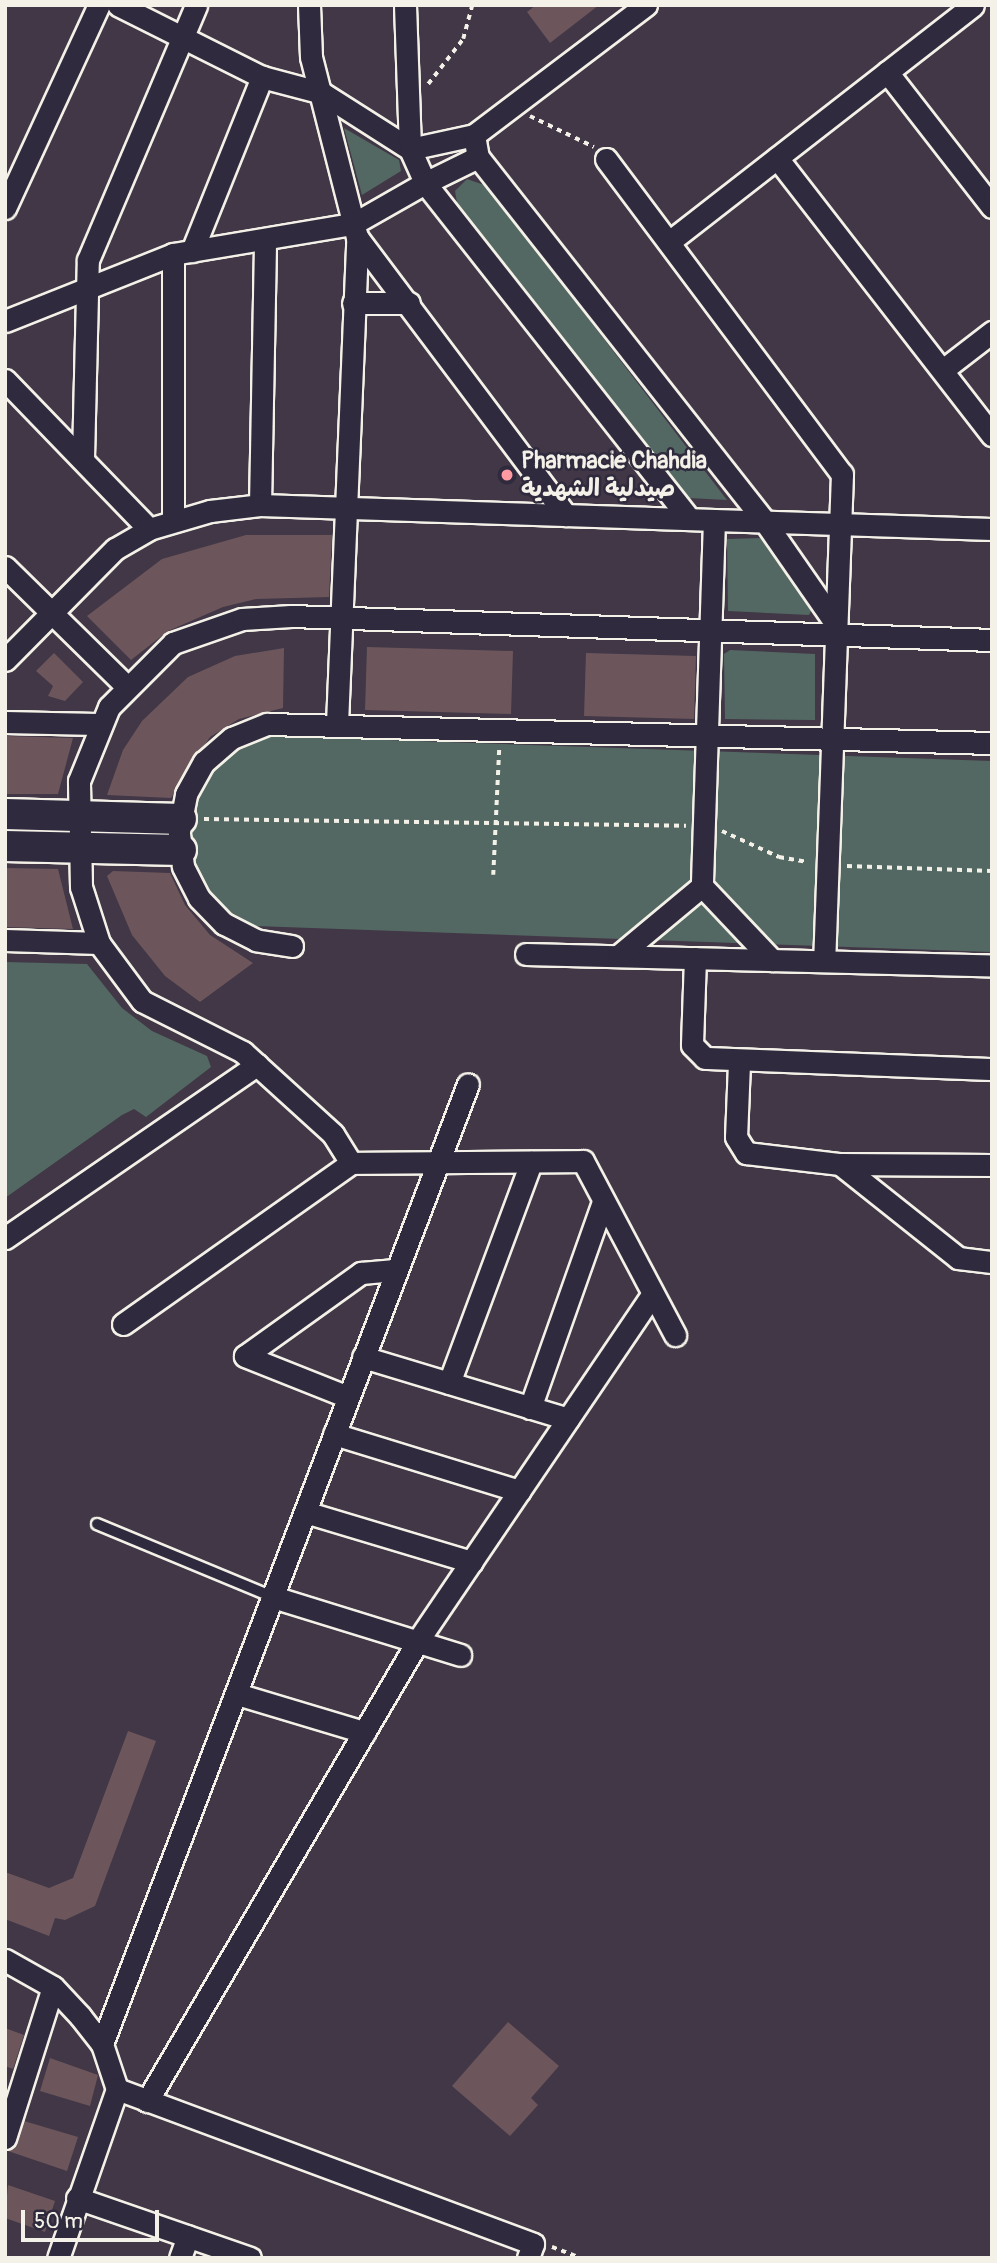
<!DOCTYPE html>
<html>
<head>
<meta charset="utf-8">
<style>
  body { margin:0 }
  #map { position:relative; width:997px; height:2263px; overflow:hidden; background:#413746; font-family:Pangolin,"Playpen Sans Arabic",sans-serif }
  div>[style] { position:absolute }
  .green>* { inset:0; background:#536862 }
  .building>* { inset:0; background:#6c565b }
  .path>* { height:3.5px; margin-top:-1.75px; transform-origin:0; background:repeating-linear-gradient(90deg,#f4f1e8 0 5px,transparent 0 10px) }
  .roads { filter:drop-shadow(2px 0 #f4f1e8) drop-shadow(-2px 0 #f4f1e8) drop-shadow(0 2px #f4f1e8) drop-shadow(0 -2px #f4f1e8) }
  .lane>* { height:10px; margin:-5px; padding:0 5px; transform-origin:5px; border-radius:5px; background:#2f2a3d }
  .street>* { height:21px; margin:-10.5px; padding:0 10.5px; transform-origin:10.5px; border-radius:10.5px; background:#2f2a3d }
  .secondary>* { height:30px; margin:-15px; padding:0 15px; transform-origin:15px; border-radius:15px; background:#2f2a3d }
  .dots>* { width:19px; height:19px; translate:-50% -50%; box-sizing:border-box; border:4px solid #2f2a3d; border-radius:50% }
  span { translate:-50% -50%; white-space:nowrap; text-align:center; line-height:1.15; -webkit-text-stroke:5px #2f2a3d; paint-order:stroke }
  .poi-label { font-size:24px; color:#f4f1e8; font-weight:700 }
  .left { translate:0 -50%; text-align:left }
  .frame { position:absolute; inset:0; border:7px solid #f4f1e8; pointer-events:none }
  .scale { position:absolute; left:21px; top:2210px; width:138px; height:32px; box-sizing:border-box; border:4px solid #f4f1e8; border-top:0; padding-left:9px; font-size:21px; line-height:24px; white-space:nowrap; color:#f4f1e8; -webkit-text-stroke:5px #2f2a3d; paint-order:stroke }
</style>
</head>
<body>
<div id="map">
  <div class="green">
    <i style="clip-path:polygon(344px 128px,399px 160px,401px 171px,362px 195px)"></i>
    <i style="clip-path:polygon(467px 179px,487px 186px,727px 500px,688px 498px,458px 208px,455px 191px)"></i>
    <i style="clip-path:polygon(762px 538px,813px 607px,809px 615px,728px 611px,727px 539px)"></i>
    <i style="clip-path:polygon(730px 650px,815px 654px,815px 720px,725px 719px,724px 654px)"></i>
    <i style="clip-path:polygon(273px 736px,992px 761px,992px 952px,255px 926px,227px 910px,205px 887px,192px 858px,189px 826px,197px 794px,215px 766px,242px 746px)"></i>
    <i style="clip-path:polygon(5px 962px,87px 964px,122px 1008px,152px 1031px,207px 1056px,211px 1067px,146px 1117px,134px 1109px,122px 1115px,5px 1198px)"></i>
  </div>
  <div class="building">
    <i style="clip-path:polygon(536px 5px,599px 5px,550px 43px,527px 12px)"></i>
    <i style="clip-path:polygon(246px 535px,332px 535px,329px 597px,256px 599px,223px 607px,168px 631px,131px 660px,87px 616px,162px 559px)"></i>
    <i style="clip-path:polygon(367px 647px,513px 651px,511px 714px,365px 710px)"></i>
    <i style="clip-path:polygon(284px 648px,283px 708px,239px 719px,210px 737px,171px 798px,107px 795px,123px 750px,142px 721px,188px 677px,235px 656px)"></i>
    <i style="clip-path:polygon(54px 653px,83px 682px,65px 701px,48px 696px,53px 686px,36px 671px)"></i>
    <i style="clip-path:polygon(586px 653px,696px 656px,694px 719px,584px 716px)"></i>
    <i style="clip-path:polygon(5px 736px,73px 738px,58px 794px,5px 794px)"></i>
    <i style="clip-path:polygon(5px 868px,58px 869px,73px 929px,5px 927px)"></i>
    <i style="clip-path:polygon(113px 871px,170px 873px,185px 905px,210px 935px,253px 963px,200px 1002px,165px 976px,132px 935px,107px 876px)"></i>
    <i style="clip-path:polygon(128px 1731px,156px 1741px,95px 1906px,65px 1920px,55px 1918px,49px 1936px,5px 1919px,5px 1872px,49px 1888px,73px 1878px)"></i>
    <i style="clip-path:polygon(508px 2022px,559px 2066px,531px 2098px,538px 2105px,510px 2136px,452px 2086px)"></i>
    <i style="clip-path:polygon(5px 2028px,24px 2035px,13px 2069px,5px 2066px)"></i>
    <i style="clip-path:polygon(50px 2058px,98px 2075px,90px 2106px,40px 2091px)"></i>
    <i style="clip-path:polygon(24px 2121px,78px 2137px,67px 2171px,8px 2151px)"></i>
    <i style="clip-path:polygon(8px 2185px,55px 2201px,45px 2232px,5px 2218px)"></i>
  </div>
  <div class="path">
    <i style="left:428px;top:84px;width:57px;rotate:-52.1deg"></i>
    <i style="left:463px;top:39px;width:35px;rotate:-75deg"></i>
    <i style="left:530px;top:116px;width:71px;rotate:25.8deg"></i>
    <i style="left:204px;top:819px;width:482px;rotate:0.8deg"></i>
    <i style="left:722px;top:831px;width:63px;rotate:24.5deg"></i>
    <i style="left:779px;top:857px;width:29px;rotate:10deg"></i>
    <i style="left:847px;top:866px;width:145px;rotate:2deg"></i>
    <i style="left:493px;top:875px;width:127px;rotate:-87.3deg"></i>
    <i style="left:552px;top:2247px;width:30px;rotate:21deg"></i>
  </div>
  <div class="roads">
    <div class="lane">
      <i style="left:97px;top:1524px;width:191px;rotate:22.5deg"></i>
    </div>
    <div class="street">
      <i style="left:118px;top:5px;width:161px;rotate:26.6deg"></i>
      <i style="left:262px;top:77px;width:62px;rotate:14.9deg"></i>
      <i style="left:322px;top:93px;width:104px;rotate:32.5deg"></i>
      <i style="left:410px;top:149px;width:66px;rotate:-12.3deg"></i>
      <i style="left:309px;top:5px;width:52px;rotate:87.8deg"></i>
      <i style="left:311px;top:57px;width:186px;rotate:75.7deg"></i>
      <i style="left:357px;top:237px;width:348px;rotate:53.1deg"></i>
      <i style="left:405px;top:5px;width:144px;rotate:88deg"></i>
      <i style="left:410px;top:149px;width:37px;rotate:66deg"></i>
      <i style="left:425px;top:183px;width:59px;rotate:-26.1deg"></i>
      <i style="left:646px;top:5px;width:216px;rotate:142.9deg"></i>
      <i style="left:474px;top:135px;width:22px;rotate:80deg"></i>
      <i style="left:478px;top:157px;width:464px;rotate:51.8deg"></i>
      <i style="left:765px;top:522px;width:124px;rotate:55.2deg"></i>
      <i style="left:887px;top:72px;width:171px;rotate:52.1deg"></i>
      <i style="left:777px;top:158px;width:351px;rotate:52.2deg"></i>
      <i style="left:606px;top:159px;width:394px;rotate:53.2deg"></i>
      <i style="left:842px;top:474px;width:487px;rotate:92.1deg"></i>
      <i style="left:5px;top:208px;width:224px;rotate:-65.2deg"></i>
      <i style="left:669px;top:242px;width:385px;rotate:-37.9deg"></i>
      <i style="left:192px;top:251px;width:188px;rotate:-68.1deg"></i>
      <i style="left:173px;top:254px;width:265px;rotate:90deg"></i>
      <i style="left:353px;top:303px;width:56px"></i>
      <i style="left:5px;top:321px;width:181px;rotate:-21.7deg"></i>
      <i style="left:173px;top:254px;width:182px;rotate:-9.5deg"></i>
      <i style="left:353px;top:224px;width:83px;rotate:-29.7deg"></i>
      <i style="left:425px;top:183px;width:427px;rotate:51.8deg"></i>
      <i style="left:944px;top:369px;width:61px;rotate:-37.6deg"></i>
      <i style="left:5px;top:380px;width:207px;rotate:46deg"></i>
      <i style="left:83px;top:458px;width:198px;rotate:-88.6deg"></i>
      <i style="left:88px;top:260px;width:277px;rotate:-67deg"></i>
      <i style="left:260px;top:505px;width:263px;rotate:-88.9deg"></i>
      <i style="left:714px;top:520px;width:366px;rotate:91.9deg"></i>
      <i style="left:702px;top:886px;width:102px;rotate:46.6deg"></i>
      <i style="left:5px;top:567px;width:171px;rotate:44.5deg"></i>
      <i style="left:5px;top:660px;width:156px;rotate:-45.3deg"></i>
      <i style="left:115px;top:549px;width:39px;rotate:-30deg"></i>
      <i style="left:149px;top:529px;width:64px;rotate:-16.4deg"></i>
      <i style="left:210px;top:511px;width:50px;rotate:-6.8deg"></i>
      <i style="left:260px;top:505px;width:732px;rotate:1.88deg"></i>
      <i style="left:5px;top:722px;width:92px;rotate:1.2deg"></i>
      <i style="left:337px;top:724px;width:487px;rotate:-87.6deg"></i>
      <i style="left:5px;top:940px;width:94px;rotate:1.8deg"></i>
      <i style="left:292px;top:946px;width:36px;rotate:-171deg"></i>
      <i style="left:256px;top:940px;width:36px;rotate:-153deg"></i>
      <i style="left:224px;top:924px;width:36px;rotate:-134deg"></i>
      <i style="left:199px;top:898px;width:36px;rotate:-117deg"></i>
      <i style="left:183px;top:866px;width:35px;rotate:-97deg"></i>
      <i style="left:179px;top:831px;width:38px;rotate:-79deg"></i>
      <i style="left:186px;top:794px;width:37px;rotate:-61deg"></i>
      <i style="left:204px;top:762px;width:37px;rotate:-41deg"></i>
      <i style="left:232px;top:738px;width:38px;rotate:-22deg"></i>
      <i style="left:267px;top:724px;width:725px;rotate:1.5deg"></i>
      <i style="left:526px;top:954px;width:466px;rotate:1.4deg"></i>
      <i style="left:618px;top:956px;width:109px;rotate:-39.8deg"></i>
      <i style="left:695px;top:958px;width:87px;rotate:92deg"></i>
      <i style="left:692px;top:1045px;width:18px;rotate:45deg"></i>
      <i style="left:705px;top:1058px;width:287px;rotate:2.2deg"></i>
      <i style="left:739px;top:1063px;width:74px;rotate:92.3deg"></i>
      <i style="left:736px;top:1137px;width:19px;rotate:58deg"></i>
      <i style="left:746px;top:1153px;width:95px;rotate:6.7deg"></i>
      <i style="left:840px;top:1164px;width:152px;rotate:0.4deg"></i>
      <i style="left:351px;top:1163px;width:34px;rotate:-122deg"></i>
      <i style="left:333px;top:1134px;width:122px;rotate:-137.7deg"></i>
      <i style="left:243px;top:1052px;width:113px;rotate:-153.2deg"></i>
      <i style="left:142px;top:1001px;width:72px;rotate:-126.6deg"></i>
      <i style="left:99px;top:943px;width:59px;rotate:-107.8deg"></i>
      <i style="left:81px;top:887px;width:106px;rotate:-91.1deg"></i>
      <i style="left:79px;top:781px;width:80px;rotate:-67.9deg"></i>
      <i style="left:109px;top:707px;width:91px;rotate:-45deg"></i>
      <i style="left:173px;top:643px;width:73px;rotate:-19.2deg"></i>
      <i style="left:242px;top:619px;width:49px;rotate:-3.5deg"></i>
      <i style="left:291px;top:616px;width:701px;rotate:1.96deg"></i>
      <i style="left:840px;top:1164px;width:151px;rotate:38.5deg"></i>
      <i style="left:958px;top:1258px;width:34px;rotate:7deg"></i>
      <i style="left:5px;top:1238px;width:306px;rotate:-34.5deg"></i>
      <i style="left:123px;top:1324px;width:279px;rotate:-35.2deg"></i>
      <i style="left:351px;top:1163px;width:232px;rotate:-0.5deg"></i>
      <i style="left:583px;top:1161px;width:197px;rotate:62.1deg"></i>
      <i style="left:363px;top:1357px;width:214px;rotate:16.8deg"></i>
      <i style="left:449px;top:1383px;width:236px;rotate:-69.6deg"></i>
      <i style="left:348px;top:1397px;width:111px;rotate:-158.3deg"></i>
      <i style="left:245px;top:1356px;width:143px;rotate:-35.6deg"></i>
      <i style="left:361px;top:1273px;width:34px;rotate:-5deg"></i>
      <i style="left:530px;top:1408px;width:219px;rotate:-70.5deg"></i>
      <i style="left:334px;top:1434px;width:194px;rotate:17.1deg"></i>
      <i style="left:305px;top:1512px;width:174px;rotate:16.7deg"></i>
      <i style="left:273px;top:1597px;width:196px;rotate:17.2deg"></i>
      <i style="left:237px;top:1694px;width:133px;rotate:16.7deg"></i>
      <i style="left:5px;top:1960px;width:55px;rotate:29.4deg"></i>
      <i style="left:53px;top:1987px;width:40px;rotate:47deg"></i>
      <i style="left:80px;top:2016px;width:36px;rotate:52deg"></i>
      <i style="left:102px;top:2044px;width:47px;rotate:71.6deg"></i>
      <i style="left:117px;top:2089px;width:179px;rotate:109.2deg"></i>
      <i style="left:102px;top:2044px;width:1027px;rotate:-69.13deg"></i>
      <i style="left:117px;top:2089px;width:444px;rotate:20.4deg"></i>
      <i style="left:533px;top:2244px;width:15px;rotate:110deg"></i>
      <i style="left:147px;top:2101px;width:536px;rotate:-59.51deg"></i>
      <i style="left:419px;top:1639px;width:412px;rotate:-55.9deg"></i>
      <i style="left:5px;top:2138px;width:158px;rotate:-72.4deg"></i>
      <i style="left:77px;top:2198px;width:183px;rotate:19.1deg"></i>
      <i style="left:180px;top:2258px;width:23px;rotate:-70deg"></i>
    </div>
    <div class="secondary">
      <i style="left:5px;top:814px;width:176px;rotate:1.6deg"></i>
      <i style="left:5px;top:846px;width:176px;rotate:1.3deg"></i>
    </div>
  </div>
  <div class="dots">
    <i style="left:507px;top:475px;background:#ff9aa2"></i>
  </div>
  <div class="poi-label">
    <span class="left" style="left:521px;top:475px">Pharmacie Chahdia<br>صيدلية الشهدية</span>
  </div>
  <div class="frame"></div>
  <div class="scale">50 m</div>
</div>
</body>
</html>
